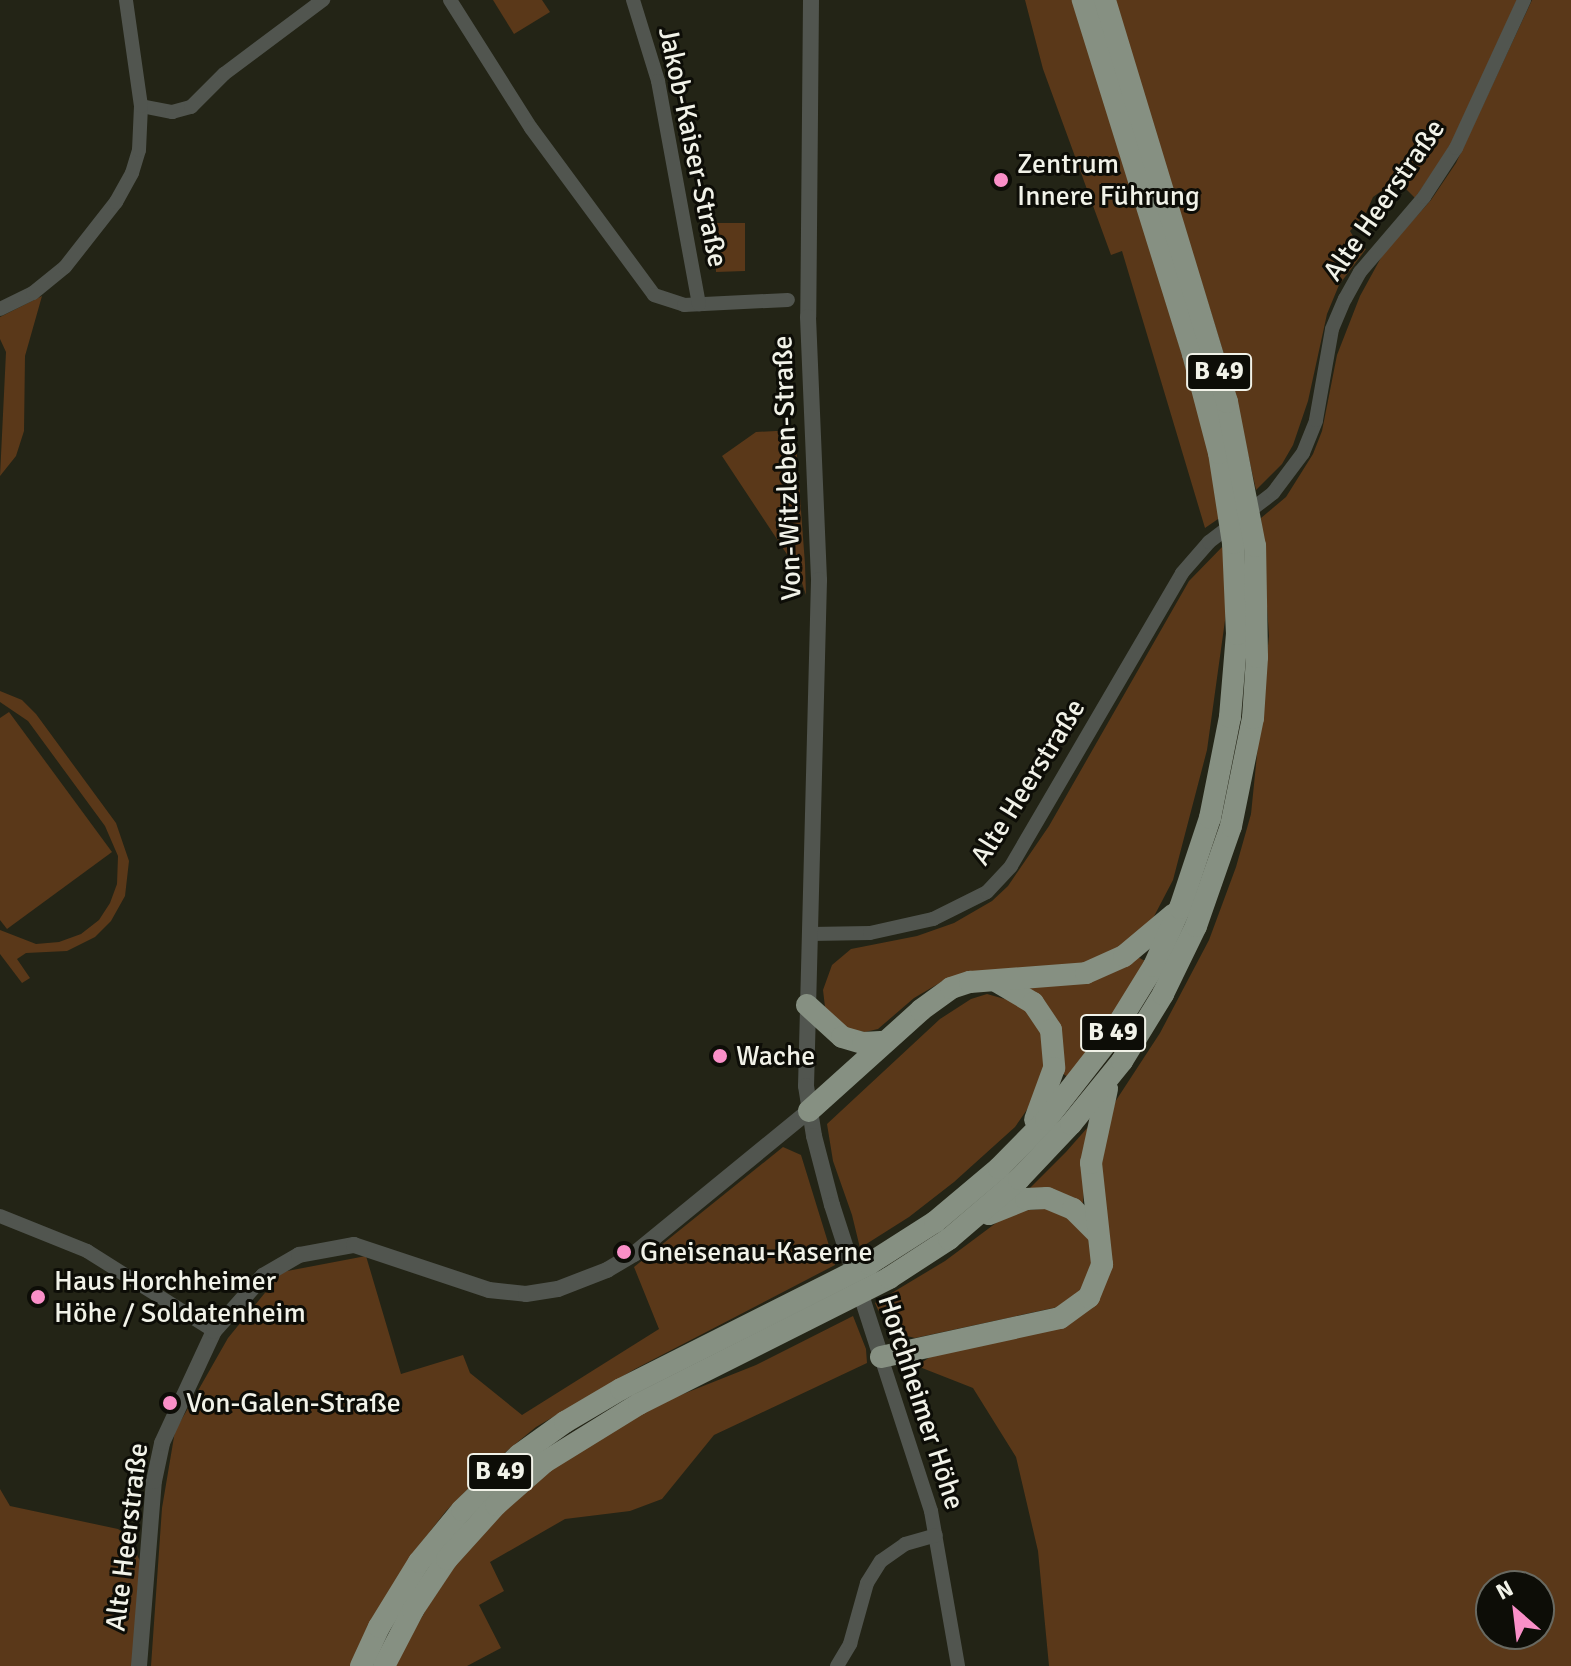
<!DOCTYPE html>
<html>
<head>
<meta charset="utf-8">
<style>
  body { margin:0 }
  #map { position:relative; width:1571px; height:1666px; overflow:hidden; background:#232416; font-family:Signika,sans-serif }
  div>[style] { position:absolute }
  .green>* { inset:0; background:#5a3819 }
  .minor>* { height:14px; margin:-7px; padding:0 7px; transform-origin:7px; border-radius:7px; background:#51554f }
  .tertiary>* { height:16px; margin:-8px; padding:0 8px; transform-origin:8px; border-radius:8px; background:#51554f }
  .trunk>* { height:22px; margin:-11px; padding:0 11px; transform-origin:11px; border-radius:11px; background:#869082 }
  .dots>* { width:22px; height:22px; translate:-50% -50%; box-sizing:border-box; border:4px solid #0d0d07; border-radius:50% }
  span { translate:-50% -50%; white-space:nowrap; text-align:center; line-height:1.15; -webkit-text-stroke:6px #0d0d07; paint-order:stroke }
  .shield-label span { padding:2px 6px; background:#0d0d07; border:2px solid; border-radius:6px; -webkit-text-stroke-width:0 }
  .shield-label { font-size:26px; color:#f1f2e8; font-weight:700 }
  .street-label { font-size:28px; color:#f1f2e8 }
  .poi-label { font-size:28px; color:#f1f2e8 }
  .left { translate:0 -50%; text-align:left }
  .north { position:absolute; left:1475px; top:1570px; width:80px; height:80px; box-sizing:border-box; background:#0d0d07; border:2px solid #686961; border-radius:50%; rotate:332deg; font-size:22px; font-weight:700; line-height:32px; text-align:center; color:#f1f2e8 }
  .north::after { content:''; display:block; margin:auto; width:28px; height:36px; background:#fa8fc8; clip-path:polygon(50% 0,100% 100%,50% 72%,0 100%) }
</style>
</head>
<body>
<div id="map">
  <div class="green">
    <i style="clip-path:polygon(493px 0,542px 0,550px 12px,514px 34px)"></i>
    <i style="clip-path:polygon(1025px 0,1076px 0,1203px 425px,1221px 517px,1205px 528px,1122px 251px,1111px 255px,1043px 69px)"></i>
    <i style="clip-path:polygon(1114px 0,1517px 0,1448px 150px,1415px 198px,1397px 180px,1373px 197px,1366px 213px,1350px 231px,1359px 246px,1366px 249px,1339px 285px,1327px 314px,1308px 401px,1293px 445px,1282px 464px,1256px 490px,1230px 374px)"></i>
    <i style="clip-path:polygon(evenodd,1532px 0,1571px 0,1571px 1666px,1049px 1666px,1038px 1551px,1016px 1457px,973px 1388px,917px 1366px,934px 1354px,1089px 1309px,1097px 1188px,1113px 1105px,1160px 1033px,1209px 940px,1236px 867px,1251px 814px,1269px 636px,1261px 518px,1286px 497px,1313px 454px,1322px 431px,1337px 355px,1360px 296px,1383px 254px,1431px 200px,1456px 163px,1532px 0,1491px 1586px,1539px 1586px,1539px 1634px,1491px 1634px,1491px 1586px)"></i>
    <i style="clip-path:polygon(714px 223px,745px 223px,745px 271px,716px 272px)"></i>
    <i style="clip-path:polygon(42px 296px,25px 356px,24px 431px,16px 456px,0 476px,6px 352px,0 339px,0 317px)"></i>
    <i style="clip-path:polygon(795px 430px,805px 564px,806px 595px,798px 571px,722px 456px,756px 432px)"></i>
    <i style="clip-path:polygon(1224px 545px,1227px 606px,1207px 750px,1173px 880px,1150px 924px,1096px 963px,943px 981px,914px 998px,878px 1029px,865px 1032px,844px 1029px,825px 1007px,823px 990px,832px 965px,851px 949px,917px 936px,954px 923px,992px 901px,1008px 886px,1049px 826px,1189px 581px)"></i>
    <i style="clip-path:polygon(0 691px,22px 700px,36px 714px,116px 823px,129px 861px,125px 896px,111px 921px,95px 937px,67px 951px,26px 953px,17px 959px,30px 978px,22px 983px,0 954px,0 930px,36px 944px,59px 942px,81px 934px,99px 920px,110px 903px,117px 884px,118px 856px,105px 826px,28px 721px,0 702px)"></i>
    <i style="clip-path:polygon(9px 712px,112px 852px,7px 929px,0 920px,0 718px)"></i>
    <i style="clip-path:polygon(1136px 956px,1145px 961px,1134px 984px,1070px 1079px,1061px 1072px,1025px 984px)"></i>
    <i style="clip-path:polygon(987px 994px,1019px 1003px,1041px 1029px,1046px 1058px,1033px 1101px,1015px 1127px,954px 1182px,909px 1217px,860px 1248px,852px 1215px,833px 1161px,827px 1124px,940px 1019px,971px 999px)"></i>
    <i style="clip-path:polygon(1088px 1127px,1083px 1203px,1028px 1190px,1066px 1152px)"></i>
    <i style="clip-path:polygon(783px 1147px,801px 1155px,835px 1265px,635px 1369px,536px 1427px,502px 1455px,446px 1511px,414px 1552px,350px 1666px,151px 1666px,162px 1508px,175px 1431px,228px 1338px,282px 1272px,366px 1256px,401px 1374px,463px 1355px,470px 1373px,522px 1415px,659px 1329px,634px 1267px)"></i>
    <i style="clip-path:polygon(1055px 1208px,1088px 1234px,1094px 1255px,1087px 1286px,1067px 1305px,915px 1338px,895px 1333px,898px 1329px,878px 1310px,875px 1303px,945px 1261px,1004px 1217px,1017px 1211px)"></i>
    <i style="clip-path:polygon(853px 1316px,866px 1349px,867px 1363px,714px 1435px,662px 1499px,630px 1511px,565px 1519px,490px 1562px,504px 1591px,479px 1605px,501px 1648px,467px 1666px,394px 1666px,440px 1585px,465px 1552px,498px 1515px,556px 1465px,658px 1404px,756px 1365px)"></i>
    <i style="clip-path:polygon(0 1489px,10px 1506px,118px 1529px,128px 1536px,140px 1561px,132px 1666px,0 1666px)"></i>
  </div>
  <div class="minor">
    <i style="left:450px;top:0;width:151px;rotate:57.7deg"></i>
    <i style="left:531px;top:128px;width:207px;rotate:53.6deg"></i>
    <i style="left:654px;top:295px;width:32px;rotate:18deg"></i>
    <i style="left:684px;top:305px;width:104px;rotate:-2.8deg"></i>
    <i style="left:633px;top:0;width:85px;rotate:72.8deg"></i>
    <i style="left:658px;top:81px;width:227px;rotate:79.6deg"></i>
    <i style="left:141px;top:106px;width:32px;rotate:11deg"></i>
    <i style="left:172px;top:112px;width:20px;rotate:-15deg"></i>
    <i style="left:191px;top:107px;width:47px;rotate:-45deg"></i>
    <i style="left:224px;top:74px;width:124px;rotate:-36.8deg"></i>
    <i style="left:0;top:309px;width:37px;rotate:-26deg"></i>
    <i style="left:33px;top:293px;width:41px;rotate:-39.1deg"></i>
    <i style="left:65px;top:267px;width:83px;rotate:-51.9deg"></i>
    <i style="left:116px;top:202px;width:33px;rotate:-61deg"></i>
    <i style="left:132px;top:173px;width:24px;rotate:-73deg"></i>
    <i style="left:139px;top:150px;width:44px;rotate:-87.4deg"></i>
    <i style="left:141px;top:106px;width:107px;rotate:-98.1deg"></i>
    <i style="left:811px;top:934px;width:59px;rotate:-1deg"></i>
    <i style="left:870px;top:933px;width:65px;rotate:-12.5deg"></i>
    <i style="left:933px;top:919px;width:60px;rotate:-26.6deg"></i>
    <i style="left:987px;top:892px;width:35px;rotate:-47deg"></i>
    <i style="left:1011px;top:866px;width:339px;rotate:-59.7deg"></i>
    <i style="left:1182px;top:573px;width:41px;rotate:-48.9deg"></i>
    <i style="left:1209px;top:542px;width:81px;rotate:-37.4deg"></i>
    <i style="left:1273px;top:493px;width:50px;rotate:-53.1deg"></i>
    <i style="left:1303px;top:453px;width:35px;rotate:-68deg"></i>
    <i style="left:1316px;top:420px;width:92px;rotate:-80deg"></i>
    <i style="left:1332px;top:329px;width:33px;rotate:-67deg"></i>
    <i style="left:1345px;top:299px;width:31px;rotate:-61deg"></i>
    <i style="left:1360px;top:272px;width:99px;rotate:-49.5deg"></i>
    <i style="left:1424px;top:197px;width:59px;rotate:-56.9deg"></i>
    <i style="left:1456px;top:148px;width:163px;rotate:-65.3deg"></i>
    <i style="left:0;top:1216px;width:94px;rotate:21.9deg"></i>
    <i style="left:87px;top:1251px;width:150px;rotate:32.2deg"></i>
    <i style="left:881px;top:1357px;width:162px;rotate:72deg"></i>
    <i style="left:931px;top:1511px;width:157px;rotate:80.1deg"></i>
    <i style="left:837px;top:1666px;width:26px;rotate:-59deg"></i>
    <i style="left:850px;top:1644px;width:63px;rotate:-74.4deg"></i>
    <i style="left:867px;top:1583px;width:26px;rotate:-58deg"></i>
    <i style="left:881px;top:1561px;width:29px;rotate:-35deg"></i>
    <i style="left:905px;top:1544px;width:32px;rotate:-16deg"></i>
  </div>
  <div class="tertiary">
    <i style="left:811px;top:0;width:317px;rotate:90.5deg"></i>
    <i style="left:808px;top:317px;width:263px;rotate:87.6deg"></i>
    <i style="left:819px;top:580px;width:506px;rotate:91.47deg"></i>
    <i style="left:806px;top:1086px;width:51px;rotate:80.9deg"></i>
    <i style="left:814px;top:1136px;width:71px;rotate:75.4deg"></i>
    <i style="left:832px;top:1205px;width:160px;rotate:72.1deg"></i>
    <i style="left:139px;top:1666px;width:186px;rotate:-85.4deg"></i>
    <i style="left:154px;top:1481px;width:39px;rotate:-78deg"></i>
    <i style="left:162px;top:1443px;width:123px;rotate:-65.1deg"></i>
    <i style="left:214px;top:1331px;width:74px;rotate:-48.3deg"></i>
    <i style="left:263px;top:1276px;width:42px;rotate:-30.3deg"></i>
    <i style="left:299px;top:1255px;width:56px;rotate:-10.3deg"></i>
    <i style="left:354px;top:1245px;width:142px;rotate:18.4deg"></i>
    <i style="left:489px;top:1290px;width:37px;rotate:6deg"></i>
    <i style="left:526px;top:1294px;width:32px;rotate:-9deg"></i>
    <i style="left:558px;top:1289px;width:53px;rotate:-21.2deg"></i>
    <i style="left:607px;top:1270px;width:31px;rotate:-31deg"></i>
    <i style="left:634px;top:1254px;width:226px;rotate:-39.3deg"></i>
  </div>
  <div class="trunk">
    <i style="left:996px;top:981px;width:43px;rotate:30.7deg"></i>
    <i style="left:1033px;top:1003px;width:32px;rotate:56deg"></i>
    <i style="left:1051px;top:1030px;width:38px;rotate:85deg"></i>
    <i style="left:1054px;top:1068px;width:55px;rotate:110.1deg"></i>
    <i style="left:807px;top:1005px;width:47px;rotate:42.4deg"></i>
    <i style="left:842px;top:1037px;width:22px;rotate:16deg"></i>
    <i style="left:863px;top:1043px;width:22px;rotate:-3deg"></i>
    <i style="left:809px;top:1111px;width:151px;rotate:-42deg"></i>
    <i style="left:921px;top:1010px;width:37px;rotate:-36deg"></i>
    <i style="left:951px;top:988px;width:20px;rotate:-18deg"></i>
    <i style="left:970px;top:982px;width:116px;rotate:-4.4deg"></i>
    <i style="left:1086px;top:973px;width:42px;rotate:-24.1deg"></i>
    <i style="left:1124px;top:956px;width:65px;rotate:-40deg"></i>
    <i style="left:989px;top:1214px;width:40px;rotate:-22deg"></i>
    <i style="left:1026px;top:1199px;width:21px;rotate:-3deg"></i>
    <i style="left:1047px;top:1198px;width:28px;rotate:23deg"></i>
    <i style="left:1073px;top:1209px;width:35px;rotate:45deg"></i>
    <i style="left:881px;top:1357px;width:183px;rotate:-12.3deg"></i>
    <i style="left:1060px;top:1318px;width:36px;rotate:-36deg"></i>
    <i style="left:1089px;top:1297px;width:35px;rotate:-68deg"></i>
    <i style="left:1102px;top:1264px;width:102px;rotate:-96.2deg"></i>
    <i style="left:1091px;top:1163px;width:76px;rotate:-77.8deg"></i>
    <i style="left:361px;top:1666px;width:43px;rotate:-65.2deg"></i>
    <i style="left:379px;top:1627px;width:76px;rotate:-58.4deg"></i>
    <i style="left:419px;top:1562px;width:67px;rotate:-50.4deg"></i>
    <i style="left:462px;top:1510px;width:79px;rotate:-44deg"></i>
    <i style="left:519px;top:1455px;width:57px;rotate:-35.7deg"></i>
    <i style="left:565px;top:1422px;width:65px;rotate:-30.5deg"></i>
    <i style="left:621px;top:1389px;width:278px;rotate:-26.7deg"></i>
    <i style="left:869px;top:1264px;width:78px;rotate:-32.5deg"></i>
    <i style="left:935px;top:1222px;width:84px;rotate:-40.2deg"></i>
    <i style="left:999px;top:1168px;width:67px;rotate:-45.6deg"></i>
    <i style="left:1046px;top:1120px;width:99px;rotate:-52deg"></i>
    <i style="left:1107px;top:1042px;width:89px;rotate:-58.3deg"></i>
    <i style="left:1154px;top:966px;width:64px;rotate:-65.9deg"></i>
    <i style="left:1180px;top:908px;width:95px;rotate:-71.6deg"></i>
    <i style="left:1210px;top:818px;width:103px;rotate:-78.8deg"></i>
    <i style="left:1230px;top:717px;width:83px;rotate:-85.2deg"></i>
    <i style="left:1237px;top:634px;width:91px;rotate:-92.5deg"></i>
    <i style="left:1233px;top:543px;width:91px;rotate:-98.8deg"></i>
    <i style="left:1219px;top:453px;width:102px;rotate:-104.7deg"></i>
    <i style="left:1193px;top:354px;width:371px;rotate:-107.3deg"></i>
    <i style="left:384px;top:1666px;width:63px;rotate:-62.6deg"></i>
    <i style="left:413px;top:1610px;width:61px;rotate:-56.3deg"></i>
    <i style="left:447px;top:1559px;width:73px;rotate:-47.8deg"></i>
    <i style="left:496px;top:1505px;width:65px;rotate:-41.3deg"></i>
    <i style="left:545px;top:1462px;width:110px;rotate:-31.7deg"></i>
    <i style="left:639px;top:1404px;width:280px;rotate:-26.7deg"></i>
    <i style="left:889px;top:1278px;width:72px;rotate:-33deg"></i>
    <i style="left:949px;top:1239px;width:92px;rotate:-40.6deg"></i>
    <i style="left:1019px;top:1179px;width:76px;rotate:-46.6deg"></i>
    <i style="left:1071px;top:1124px;width:81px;rotate:-51deg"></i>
    <i style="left:1122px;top:1061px;width:79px;rotate:-58.5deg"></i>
    <i style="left:1163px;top:994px;width:76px;rotate:-64.1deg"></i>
    <i style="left:1196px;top:926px;width:106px;rotate:-70.7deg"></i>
    <i style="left:1231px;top:826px;width:110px;rotate:-78.5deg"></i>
    <i style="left:1253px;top:718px;width:61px;rotate:-86.2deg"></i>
    <i style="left:1257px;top:657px;width:111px;rotate:-91deg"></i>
    <i style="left:1255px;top:546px;width:147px;rotate:-101deg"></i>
    <i style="left:1227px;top:402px;width:420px;rotate:-106.9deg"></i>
  </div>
  <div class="dots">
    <i style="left:1001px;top:180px;background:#fa8fc8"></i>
    <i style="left:720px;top:1056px;background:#fa8fc8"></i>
    <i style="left:624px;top:1252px;background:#fa8fc8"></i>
    <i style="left:38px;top:1297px;background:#fa8fc8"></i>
    <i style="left:170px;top:1403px;background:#fa8fc8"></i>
  </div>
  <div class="shield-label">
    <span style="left:1219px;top:372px">B 49</span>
    <span style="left:1113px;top:1033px">B 49</span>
    <span style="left:500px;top:1472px">B 49</span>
  </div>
  <div class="street-label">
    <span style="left:693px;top:147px;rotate:78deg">Jakob-Kaiser-Straße</span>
    <span style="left:1384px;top:200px;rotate:-55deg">Alte Heerstraße</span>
    <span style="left:787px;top:468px;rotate:-92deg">Von-Witzleben-Straße</span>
    <span style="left:1028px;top:782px;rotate:-58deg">Alte Heerstraße</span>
    <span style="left:921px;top:1402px;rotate:72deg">Horchheimer Höhe</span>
    <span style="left:127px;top:1537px;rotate:-83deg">Alte Heerstraße</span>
  </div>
  <div class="poi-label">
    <span class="left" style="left:1017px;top:180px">Zentrum<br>Innere Führung</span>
    <span class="left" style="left:736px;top:1056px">Wache</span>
    <span class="left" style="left:640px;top:1252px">Gneisenau-Kaserne</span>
    <span class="left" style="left:54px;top:1297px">Haus Horchheimer<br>Höhe / Soldatenheim</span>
    <span class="left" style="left:186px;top:1403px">Von-Galen-Straße</span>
  </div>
  <div class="north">N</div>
</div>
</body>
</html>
